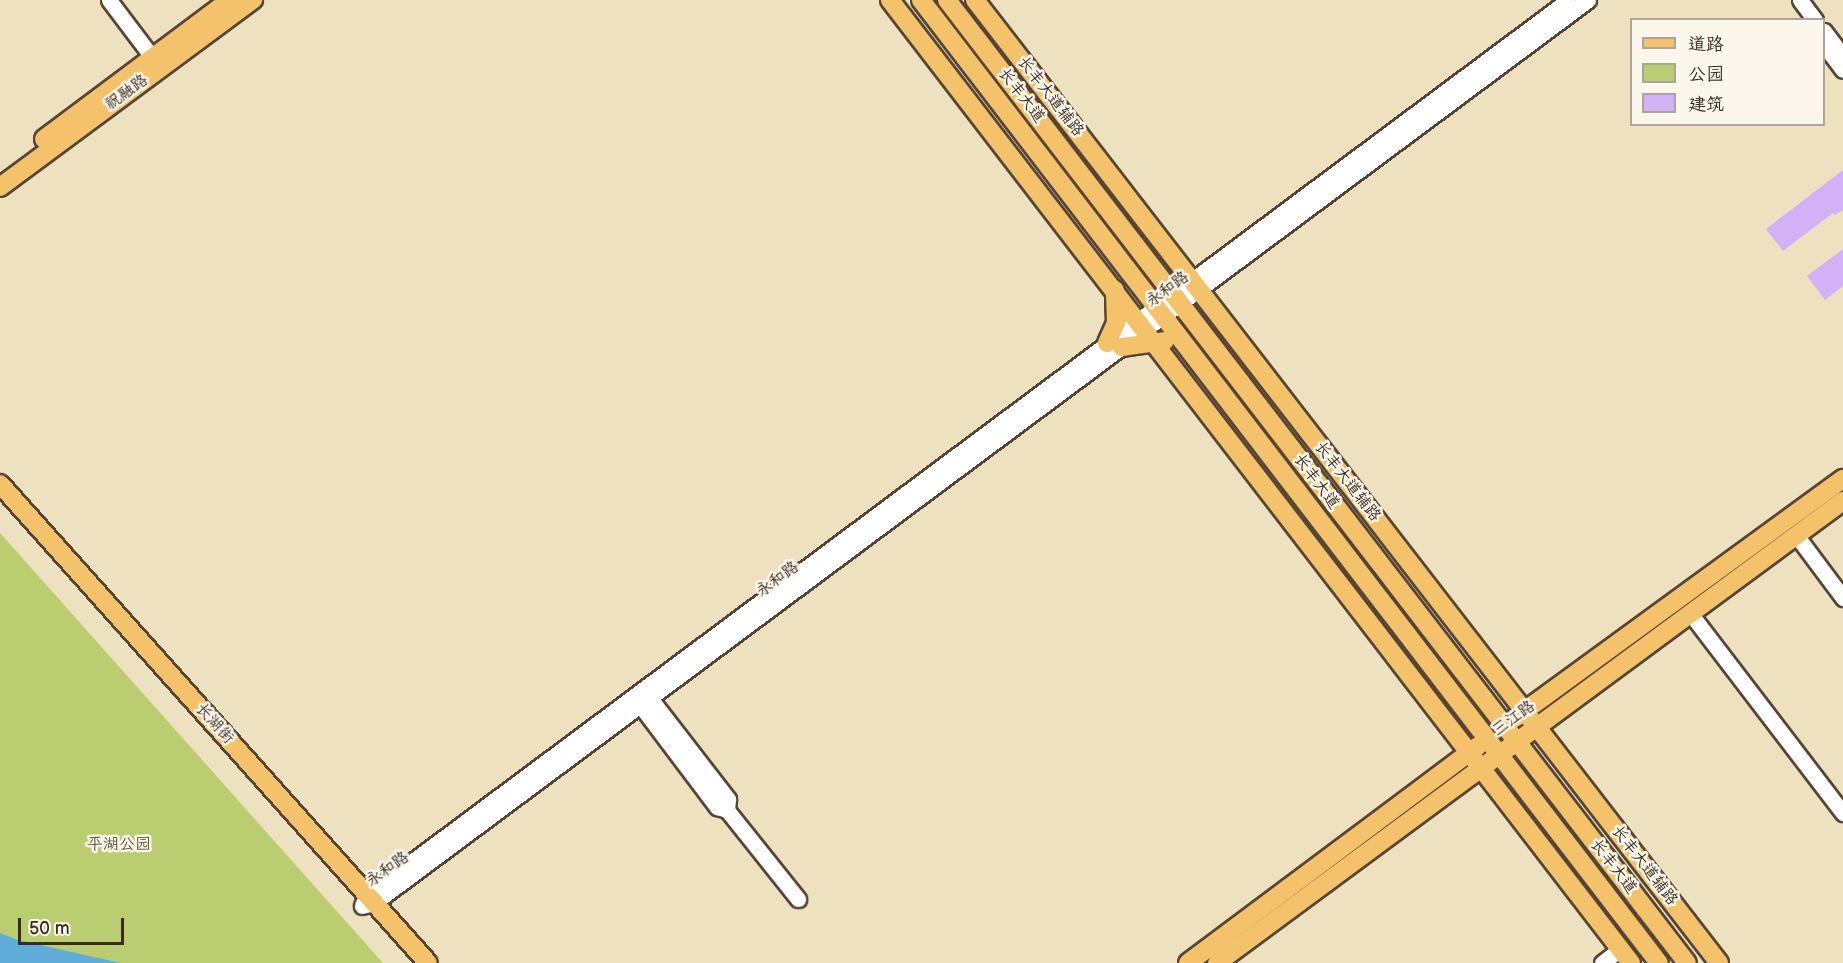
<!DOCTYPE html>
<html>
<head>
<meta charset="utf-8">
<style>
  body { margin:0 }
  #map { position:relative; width:1843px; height:963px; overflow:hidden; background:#ede1c0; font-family:"Balsamiq Sans","LXGW WenKai TC",sans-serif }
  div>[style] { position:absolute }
  .green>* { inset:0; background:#bacd71 }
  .water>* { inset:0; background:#60add9 }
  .building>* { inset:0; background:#d3b1f7 }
  .roads { filter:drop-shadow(2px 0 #564536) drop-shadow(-2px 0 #564536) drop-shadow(0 2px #564536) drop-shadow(0 -2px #564536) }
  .minor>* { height:15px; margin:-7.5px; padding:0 7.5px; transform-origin:7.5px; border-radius:7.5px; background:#fff }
  .major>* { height:18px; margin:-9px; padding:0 9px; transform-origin:9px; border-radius:9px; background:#f3c26a }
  span { translate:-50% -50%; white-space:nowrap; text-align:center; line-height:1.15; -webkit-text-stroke:5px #fbf7ec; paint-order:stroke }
  .street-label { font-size:16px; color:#3b2a1e }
  .park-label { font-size:16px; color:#5b5333 }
  .legend { position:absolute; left:1630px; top:18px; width:195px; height:108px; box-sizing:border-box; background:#fbf7ec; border:2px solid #aea59a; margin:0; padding:8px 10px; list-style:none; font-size:18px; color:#3b2a1e }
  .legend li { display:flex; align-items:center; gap:12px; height:30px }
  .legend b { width:30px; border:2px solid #aea59a }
  .scale { position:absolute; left:18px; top:918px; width:106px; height:27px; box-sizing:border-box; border:3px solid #3b2a1e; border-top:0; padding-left:8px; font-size:18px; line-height:21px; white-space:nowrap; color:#3b2a1e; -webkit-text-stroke:4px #fbf7ec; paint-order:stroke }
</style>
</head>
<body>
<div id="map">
  <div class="green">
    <i style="clip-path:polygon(0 533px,383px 963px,0 963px)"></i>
  </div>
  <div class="water">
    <i style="clip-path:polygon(0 933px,18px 940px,121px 963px,0 963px)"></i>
  </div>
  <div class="building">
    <i style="clip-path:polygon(1843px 170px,1843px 210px,1835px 215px,1833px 213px,1783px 251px,1766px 229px)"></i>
    <i style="clip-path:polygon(1843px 249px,1843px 286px,1825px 300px,1807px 276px)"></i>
  </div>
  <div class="roads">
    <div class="minor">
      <i style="left:109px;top:0;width:83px;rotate:52.9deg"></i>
      <i style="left:1800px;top:0;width:25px;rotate:53deg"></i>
      <i style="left:1824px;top:31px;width:25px;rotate:53deg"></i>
      <i style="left:1824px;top:45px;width:31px;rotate:53deg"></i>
      <i style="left:1796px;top:535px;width:79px;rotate:53.3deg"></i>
      <i style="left:1690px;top:613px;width:252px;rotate:52.6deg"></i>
      <i style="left:642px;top:695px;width:9px;rotate:21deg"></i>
      <i style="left:650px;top:698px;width:128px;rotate:52.3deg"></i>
      <i style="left:728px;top:799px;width:11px;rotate:95deg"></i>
      <i style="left:639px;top:696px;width:9px;rotate:84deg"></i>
      <i style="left:640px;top:705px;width:128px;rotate:53deg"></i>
      <i style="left:717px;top:807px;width:10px;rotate:17deg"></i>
      <i style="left:727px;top:810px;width:114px;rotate:51.4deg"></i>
      <i style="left:363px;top:903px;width:9px;rotate:-63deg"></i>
      <i style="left:367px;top:895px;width:1498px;rotate:-36.69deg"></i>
      <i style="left:362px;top:906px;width:12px;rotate:-14deg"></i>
      <i style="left:374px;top:903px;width:1513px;rotate:-36.64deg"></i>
      <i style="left:1602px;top:963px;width:23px;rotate:-38deg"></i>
    </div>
    <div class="major">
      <i style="left:890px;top:0;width:1215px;rotate:52.42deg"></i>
      <i style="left:921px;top:0;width:1213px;rotate:52.54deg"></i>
      <i style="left:947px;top:0;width:1214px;rotate:52.46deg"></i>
      <i style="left:975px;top:0;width:1217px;rotate:52.31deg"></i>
      <i style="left:44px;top:139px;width:232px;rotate:-36.8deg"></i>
      <i style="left:0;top:187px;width:315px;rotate:-36.5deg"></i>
      <i style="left:1107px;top:343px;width:22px;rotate:-66deg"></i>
      <i style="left:1116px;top:323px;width:33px;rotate:-92deg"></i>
      <i style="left:1122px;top:347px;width:43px;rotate:-7.9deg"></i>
      <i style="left:0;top:484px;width:642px;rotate:48.22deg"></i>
      <i style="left:1515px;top:718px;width:406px;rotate:-36.1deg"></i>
      <i style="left:1188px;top:963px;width:362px;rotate:-36.8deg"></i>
      <i style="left:1217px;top:963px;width:778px;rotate:-36.43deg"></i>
    </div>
  </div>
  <div class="street-label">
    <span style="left:127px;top:93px;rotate:-36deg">祝融路</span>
    <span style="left:1021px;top:96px;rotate:52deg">长丰大道</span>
    <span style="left:1050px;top:97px;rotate:52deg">长丰大道辅路</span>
    <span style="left:1168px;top:290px;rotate:-37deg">永和路</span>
    <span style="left:1316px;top:482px;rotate:53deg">长丰大道</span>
    <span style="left:1347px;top:482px;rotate:52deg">长丰大道辅路</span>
    <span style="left:778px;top:580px;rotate:-37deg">永和路</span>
    <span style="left:1514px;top:719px;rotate:-36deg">三江路</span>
    <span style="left:214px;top:724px;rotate:48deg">长湖街</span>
    <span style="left:1644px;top:866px;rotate:52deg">长丰大道辅路</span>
    <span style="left:1613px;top:867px;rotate:52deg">长丰大道</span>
    <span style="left:388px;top:870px;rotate:-36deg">永和路</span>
  </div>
  <div class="park-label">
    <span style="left:119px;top:845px">平湖公园</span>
  </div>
  <ul class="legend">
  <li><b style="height:8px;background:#f3c26a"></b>道路</li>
  <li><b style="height:16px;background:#bacd71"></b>公园</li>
  <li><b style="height:16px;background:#d3b1f7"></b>建筑</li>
  </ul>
  <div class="scale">50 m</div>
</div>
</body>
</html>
